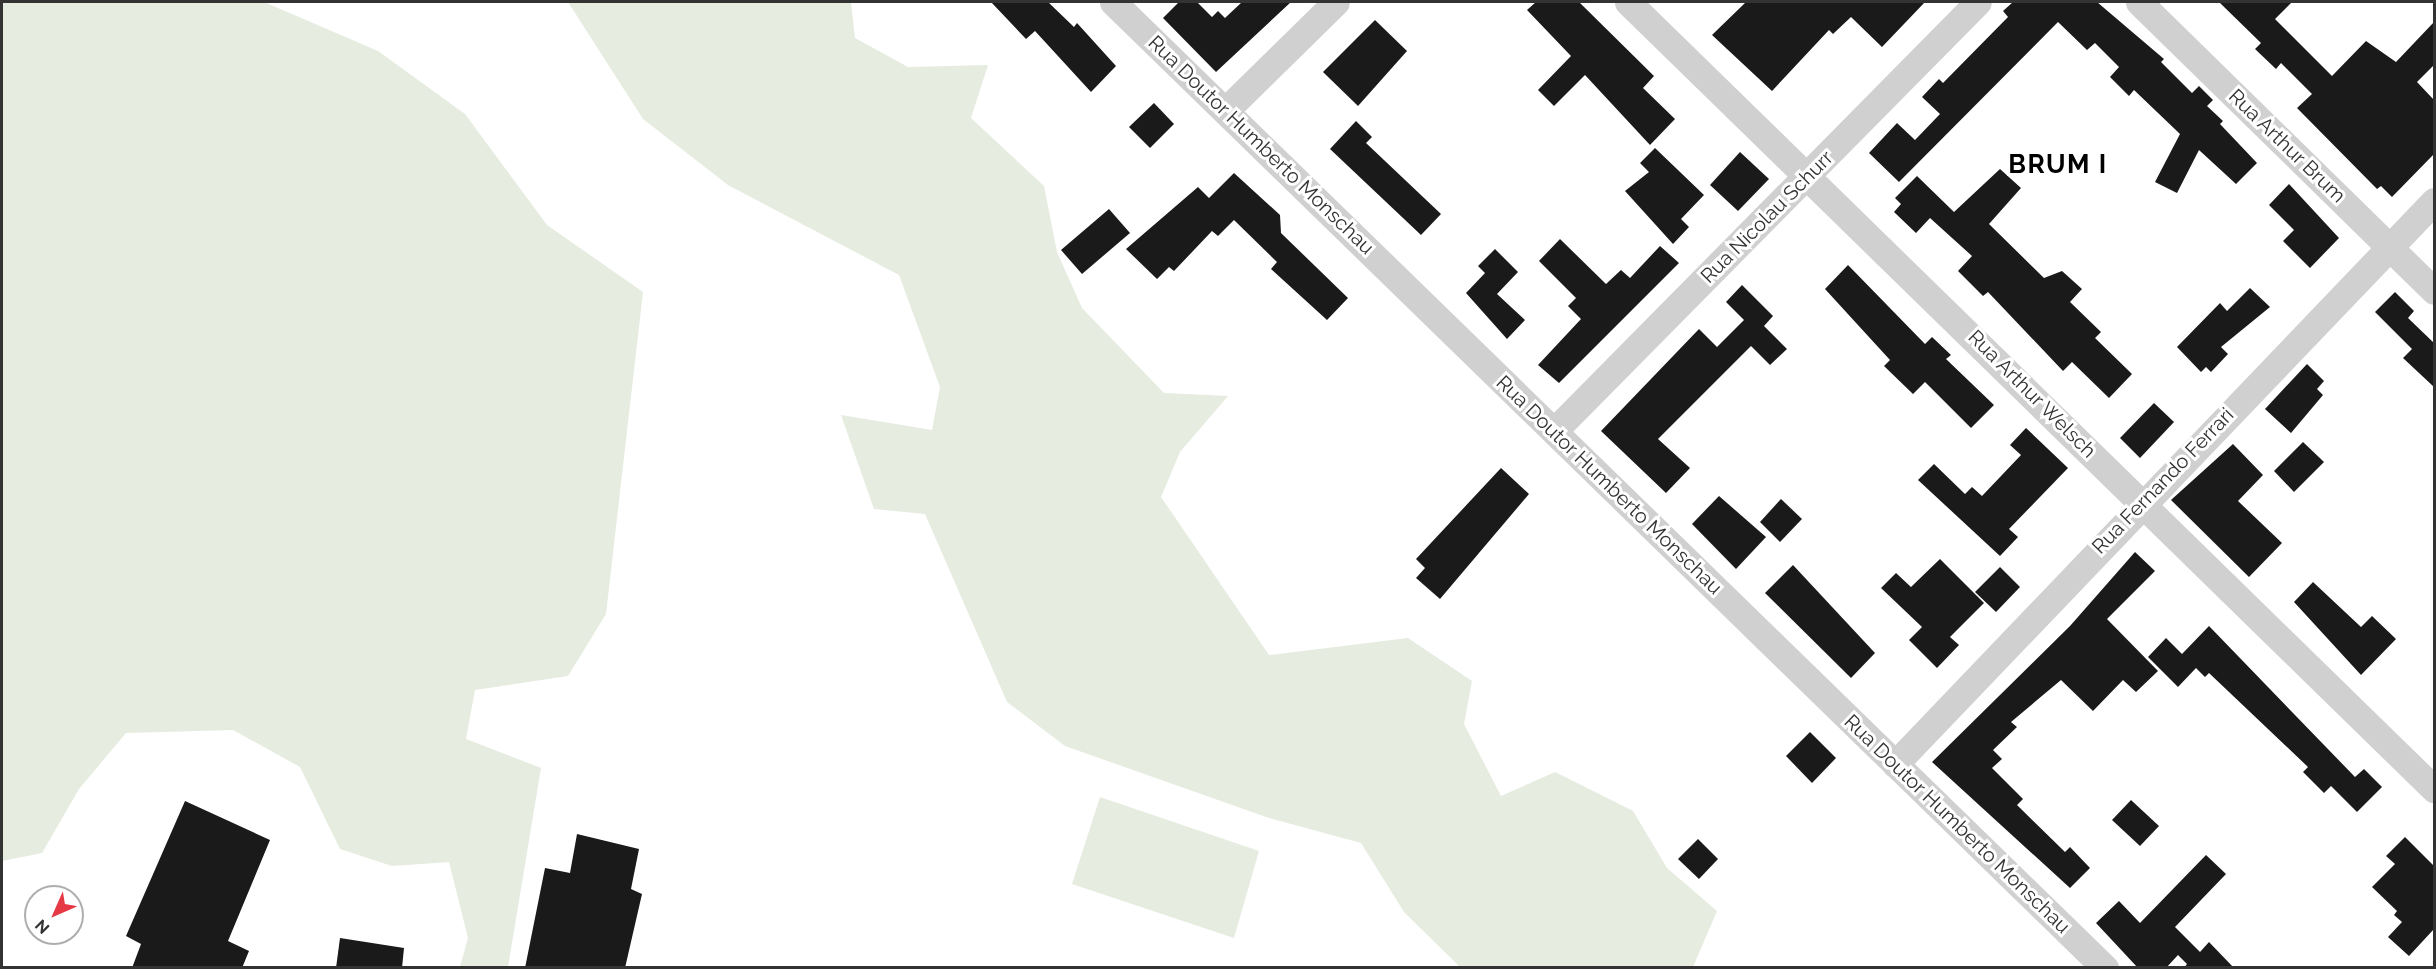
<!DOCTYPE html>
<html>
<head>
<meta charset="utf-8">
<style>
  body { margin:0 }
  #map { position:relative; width:2436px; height:969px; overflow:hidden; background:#fff; font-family:Raleway,sans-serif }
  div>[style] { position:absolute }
  .green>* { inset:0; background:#e6ecdf }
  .building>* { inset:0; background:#1a1a1a }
  .minor>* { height:27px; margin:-13.5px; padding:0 13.5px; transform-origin:13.5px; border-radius:13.5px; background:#d0d0d0 }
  span { translate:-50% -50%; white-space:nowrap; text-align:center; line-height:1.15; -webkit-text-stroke:6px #fff; paint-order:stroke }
  .street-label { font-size:20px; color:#333 }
  .district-label { font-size:26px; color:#000; font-weight:700; letter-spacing:1.5px }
  .frame { position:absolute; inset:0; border:3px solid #333; pointer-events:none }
  .north { position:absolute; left:24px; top:885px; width:60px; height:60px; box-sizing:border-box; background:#fff; border:2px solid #adadad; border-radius:50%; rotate:225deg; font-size:16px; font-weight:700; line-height:24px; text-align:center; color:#333 }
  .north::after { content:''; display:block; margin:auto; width:21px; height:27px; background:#e63946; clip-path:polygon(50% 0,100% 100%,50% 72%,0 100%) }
</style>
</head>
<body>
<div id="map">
  <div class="green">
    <i style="clip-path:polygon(2px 2px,264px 2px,378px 51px,465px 114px,547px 225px,643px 292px,606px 614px,568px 676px,475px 690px,466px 739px,541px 768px,508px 967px,460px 967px,468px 938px,449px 862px,392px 866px,340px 849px,300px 767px,233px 730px,126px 733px,79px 789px,42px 853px,2px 861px)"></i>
    <i style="clip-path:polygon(568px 2px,851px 2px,855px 38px,908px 67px,988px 65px,971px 118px,1044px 186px,1057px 252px,1082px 308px,1164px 393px,1228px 396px,1180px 452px,1161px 497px,1269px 655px,1408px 638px,1472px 681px,1464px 724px,1501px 796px,1555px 772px,1633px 811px,1667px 868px,1717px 911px,1693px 967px,1460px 967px,1404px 912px,1361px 843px,1269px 818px,1065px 746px,1007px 702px,925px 514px,874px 509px,841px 415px,932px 430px,940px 387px,899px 275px,728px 185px,643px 119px)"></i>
    <i style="clip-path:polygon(1100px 797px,1259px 851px,1234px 938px,1072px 884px)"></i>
  </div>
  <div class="building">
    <i style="clip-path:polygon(991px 2px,1048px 2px,1074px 27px,1077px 23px,1116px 66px,1091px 92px,1035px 31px,1026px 39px)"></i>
    <i style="clip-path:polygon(1179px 2px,1197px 2px,1212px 17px,1218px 11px,1225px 18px,1242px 2px,1291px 2px,1216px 72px,1163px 18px)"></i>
    <i style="clip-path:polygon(1536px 2px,1579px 2px,1654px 76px,1643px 88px,1675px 119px,1650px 145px,1585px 75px,1554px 106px,1538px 90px,1571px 56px,1527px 10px)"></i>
    <i style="clip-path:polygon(1746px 2px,1925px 2px,1882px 47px,1851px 17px,1833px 34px,1829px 30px,1772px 91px,1712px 35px)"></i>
    <i style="clip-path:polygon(2013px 2px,2097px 2px,2164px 59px,2161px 62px,2192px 93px,2199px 86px,2213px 100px,2207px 106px,2223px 121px,2220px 124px,2257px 163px,2236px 184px,2199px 150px,2177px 193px,2155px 182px,2180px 134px,2134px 90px,2129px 96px,2110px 77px,2119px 67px,2095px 43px,2087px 50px,2058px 22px,1899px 182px,1869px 153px,1897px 123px,1915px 140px,1940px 114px,1922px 97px,1939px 79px,1943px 83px,2008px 17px,2003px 11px)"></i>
    <i style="clip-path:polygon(2219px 2px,2292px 2px,2275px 19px,2332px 76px,2366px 41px,2396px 62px,2434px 22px,2434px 65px,2417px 82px,2434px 100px,2434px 154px,2392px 197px,2381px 186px,2377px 189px,2297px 108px,2312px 94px,2281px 63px,2276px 69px,2255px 49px,2261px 43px)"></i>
    <i style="clip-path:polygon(1375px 20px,1407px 51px,1358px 106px,1323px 72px)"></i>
    <i style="clip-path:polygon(1154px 103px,1174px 124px,1150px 148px,1129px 127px)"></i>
    <i style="clip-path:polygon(1356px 121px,1372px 137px,1366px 143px,1441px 214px,1421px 235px,1330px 149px)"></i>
    <i style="clip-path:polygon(1655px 148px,1704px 195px,1681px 219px,1689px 227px,1673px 244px,1625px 191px,1649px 172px,1640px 163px)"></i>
    <i style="clip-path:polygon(1740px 152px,1769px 179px,1738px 211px,1710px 185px)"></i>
    <i style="clip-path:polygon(2000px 169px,2021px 188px,1989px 224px,2044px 278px,2062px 271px,2082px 289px,2070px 302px,2101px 332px,2095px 338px,2132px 374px,2109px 398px,2072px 362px,2063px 371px,1988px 292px,1983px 296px,1958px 271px,1972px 256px,1930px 218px,1916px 233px,1894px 212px,1901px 204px,1895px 198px,1917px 176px,1954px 212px)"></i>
    <i style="clip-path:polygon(1234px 173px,1280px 215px,1281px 233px,1348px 298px,1327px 320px,1271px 269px,1277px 262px,1234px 220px,1218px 236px,1212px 231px,1174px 271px,1169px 267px,1157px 279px,1126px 249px,1198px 187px,1209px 198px)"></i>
    <i style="clip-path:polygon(2289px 184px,2339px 238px,2310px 268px,2283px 241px,2294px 230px,2269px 205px)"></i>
    <i style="clip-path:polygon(1109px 209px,1130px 233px,1082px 274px,1061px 250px)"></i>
    <i style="clip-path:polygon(1560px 239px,1606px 284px,1621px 270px,1630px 278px,1660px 246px,1679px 263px,1559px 383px,1538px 365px,1581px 319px,1568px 306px,1576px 298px,1539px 261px)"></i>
    <i style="clip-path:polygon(1495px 249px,1518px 272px,1497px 294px,1525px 320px,1507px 339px,1466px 293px,1485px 273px,1478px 266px)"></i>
    <i style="clip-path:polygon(1848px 265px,1925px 344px,1932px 337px,1951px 355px,1946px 359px,1994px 405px,1971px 428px,1925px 382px,1913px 394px,1884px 366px,1890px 360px,1825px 289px)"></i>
    <i style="clip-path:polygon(1742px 285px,1773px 316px,1764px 326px,1787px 349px,1770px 365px,1751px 346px,1658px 439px,1690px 468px,1666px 493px,1601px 431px,1699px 329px,1717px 347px,1744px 320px,1726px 302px)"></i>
    <i style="clip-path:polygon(2250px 288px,2270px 307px,2221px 347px,2228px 354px,2211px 372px,2206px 367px,2201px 372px,2177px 347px,2220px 303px,2227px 311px)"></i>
    <i style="clip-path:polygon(2395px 292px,2414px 311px,2408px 318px,2434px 343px,2434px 387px,2403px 358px,2412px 349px,2375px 312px)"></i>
    <i style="clip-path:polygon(2307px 364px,2324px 381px,2317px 389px,2323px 395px,2291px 433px,2265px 409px)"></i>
    <i style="clip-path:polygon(2154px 403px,2174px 422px,2140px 458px,2120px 438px)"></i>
    <i style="clip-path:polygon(2026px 428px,2068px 468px,2009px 529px,2018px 537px,2000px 556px,1918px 480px,1934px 464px,1965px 494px,1972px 487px,1982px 496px,2021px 455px,2010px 445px)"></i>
    <i style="clip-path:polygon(2303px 442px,2324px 462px,2294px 492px,2274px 471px)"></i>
    <i style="clip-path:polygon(2233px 444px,2263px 475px,2238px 501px,2282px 543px,2249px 577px,2171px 500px)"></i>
    <i style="clip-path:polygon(1501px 468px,1529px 494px,1440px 599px,1416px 578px,1425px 568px,1416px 559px)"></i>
    <i style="clip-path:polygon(1719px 496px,1766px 537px,1736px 569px,1692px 524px)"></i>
    <i style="clip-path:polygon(1781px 499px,1802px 519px,1780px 542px,1760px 522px)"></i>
    <i style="clip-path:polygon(2135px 552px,2155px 571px,2107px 619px,2158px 671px,2136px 692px,2123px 680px,2093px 711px,2061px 680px,2011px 722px,2017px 727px,1993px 750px,2002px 759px,1992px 768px,2023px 799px,2017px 805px,2065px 852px,2070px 847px,2090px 868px,2070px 888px,1932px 762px,2070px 626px)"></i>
    <i style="clip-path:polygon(1940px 559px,1984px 603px,1950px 637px,1959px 645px,1937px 668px,1909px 640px,1922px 627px,1881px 588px,1896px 573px,1911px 587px)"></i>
    <i style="clip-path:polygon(1793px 565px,1875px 653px,1851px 678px,1765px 593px)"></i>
    <i style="clip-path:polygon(2000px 567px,2020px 587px,1996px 612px,1975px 592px)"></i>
    <i style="clip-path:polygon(2313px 582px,2361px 627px,2372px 616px,2396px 639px,2361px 675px,2294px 602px)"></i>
    <i style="clip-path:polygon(2209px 626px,2355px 777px,2364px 769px,2382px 787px,2357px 812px,2331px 786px,2324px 793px,2303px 772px,2308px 767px,2209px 673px,2205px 677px,2196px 668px,2178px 687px,2148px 657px,2166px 638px,2182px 654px)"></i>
    <i style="clip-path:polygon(1810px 732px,1836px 758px,1812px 783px,1786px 756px)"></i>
    <i style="clip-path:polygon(2131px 800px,2159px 826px,2140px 846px,2112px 820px)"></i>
    <i style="clip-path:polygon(185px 801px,270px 840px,228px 941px,249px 951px,242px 968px,132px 968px,141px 944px,126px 936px)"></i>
    <i style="clip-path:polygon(577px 834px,639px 849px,631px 889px,642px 894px,625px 968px,525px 968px,545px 868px,570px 873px)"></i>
    <i style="clip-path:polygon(2405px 837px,2434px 866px,2434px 929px,2409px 956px,2388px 937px,2402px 922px,2394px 915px,2397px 911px,2372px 887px,2395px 864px,2386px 856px)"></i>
    <i style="clip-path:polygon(1698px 839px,1718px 859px,1699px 879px,1678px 859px)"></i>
    <i style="clip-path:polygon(2206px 855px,2226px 874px,2175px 927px,2200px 952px,2209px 942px,2234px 968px,2184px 968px,2187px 964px,2178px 955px,2166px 968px,2138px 968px,2096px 923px,2119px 901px,2140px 923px)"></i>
    <i style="clip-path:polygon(340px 938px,404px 948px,402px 968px,336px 968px)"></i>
  </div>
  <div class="minor">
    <i style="left:1113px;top:2px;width:1385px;rotate:44.24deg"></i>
    <i style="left:1628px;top:2px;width:1127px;rotate:44.32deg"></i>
    <i style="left:2139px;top:2px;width:413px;rotate:44.4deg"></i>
    <i style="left:1226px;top:110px;width:154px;rotate:-44.5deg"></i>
    <i style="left:1554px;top:431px;width:603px;rotate:-45.34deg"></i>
    <i style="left:1895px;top:764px;width:779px;rotate:-46.25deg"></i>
  </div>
  <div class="street-label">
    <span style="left:1261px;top:145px;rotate:44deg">Rua Doutor Humberto Monschau</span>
    <span style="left:2287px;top:146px;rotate:44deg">Rua Arthur Brum</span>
    <span style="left:1767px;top:217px;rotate:-45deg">Rua Nicolau Schurr</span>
    <span style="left:2032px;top:394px;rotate:45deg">Rua Arthur Welsch</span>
    <span style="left:2163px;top:481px;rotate:-46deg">Rua Fernando Ferrari</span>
    <span style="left:1609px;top:485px;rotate:44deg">Rua Doutor Humberto Monschau</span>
    <span style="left:1957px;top:824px;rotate:44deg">Rua Doutor Humberto Monschau</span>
  </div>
  <div class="district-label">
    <span style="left:2058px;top:165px">BRUM I</span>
  </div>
  <div class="frame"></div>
  <div class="north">N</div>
</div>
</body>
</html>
